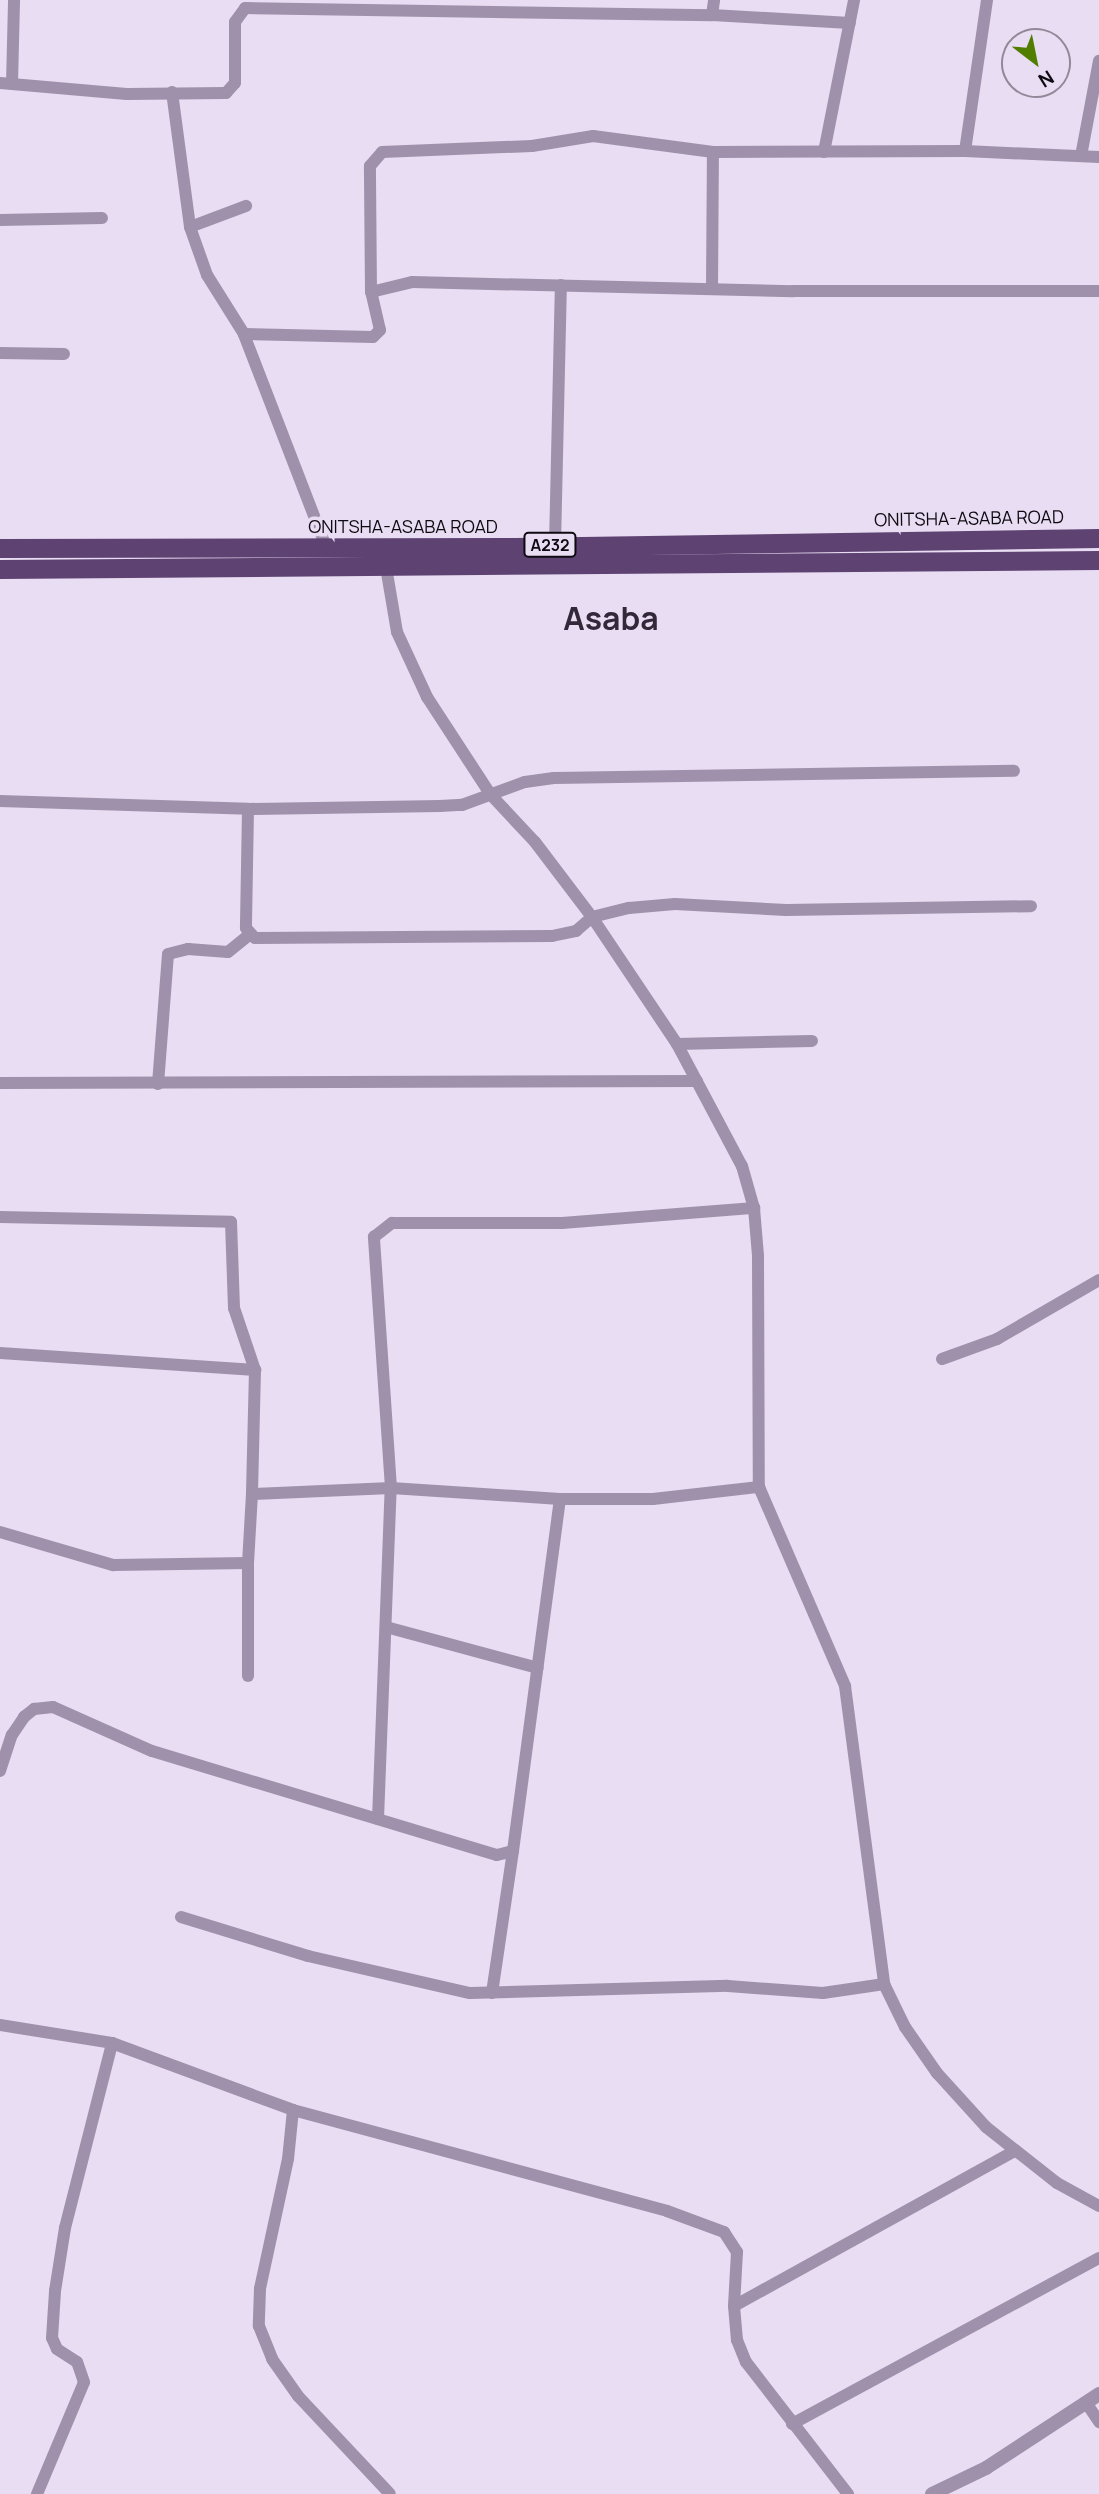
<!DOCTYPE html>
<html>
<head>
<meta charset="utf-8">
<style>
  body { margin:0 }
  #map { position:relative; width:1099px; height:2494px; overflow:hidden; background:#e8ddf2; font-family:Manrope,sans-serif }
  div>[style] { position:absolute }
  .minor>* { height:12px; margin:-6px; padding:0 6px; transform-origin:6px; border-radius:6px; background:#9f91ab }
  .tertiary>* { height:14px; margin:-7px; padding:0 7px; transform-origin:7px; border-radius:7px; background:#9f91ab }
  .trunk>* { height:19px; margin:-9.5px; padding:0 9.5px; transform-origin:9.5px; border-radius:9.5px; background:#5e4272 }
  span { translate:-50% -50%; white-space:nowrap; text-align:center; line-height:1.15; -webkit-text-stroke:7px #e8ddf2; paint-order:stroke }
  .shield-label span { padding:2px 5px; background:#e8ddf2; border:2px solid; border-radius:5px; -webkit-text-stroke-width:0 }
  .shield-label { font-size:16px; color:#0e0a11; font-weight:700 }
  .street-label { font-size:18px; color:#0e0a11 }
  .town-label { font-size:32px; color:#312839; font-weight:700 }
  .north { position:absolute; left:1001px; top:28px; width:70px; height:70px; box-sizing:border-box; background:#e8ddf2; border:2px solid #918998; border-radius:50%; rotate:148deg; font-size:19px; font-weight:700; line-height:28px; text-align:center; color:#0e0a11 }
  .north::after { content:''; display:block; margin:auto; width:24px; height:32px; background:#517d00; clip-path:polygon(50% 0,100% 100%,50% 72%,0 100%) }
</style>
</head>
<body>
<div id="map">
  <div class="minor">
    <i style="left:712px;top:15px;width:15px;rotate:-82deg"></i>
    <i style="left:0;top:83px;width:127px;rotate:5deg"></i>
    <i style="left:127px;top:94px;width:99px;rotate:-0.6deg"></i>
    <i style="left:226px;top:93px;width:13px;rotate:-48deg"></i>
    <i style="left:235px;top:83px;width:61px;rotate:-90deg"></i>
    <i style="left:235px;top:22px;width:17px;rotate:-54deg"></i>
    <i style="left:245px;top:8px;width:467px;rotate:0.9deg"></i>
    <i style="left:712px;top:15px;width:138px;rotate:3.3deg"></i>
    <i style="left:12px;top:84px;width:84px;rotate:-88.6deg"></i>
    <i style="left:172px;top:92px;width:136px;rotate:82.4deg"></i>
    <i style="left:190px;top:227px;width:51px;rotate:70.5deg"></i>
    <i style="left:207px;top:275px;width:70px;rotate:57.9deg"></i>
    <i style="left:965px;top:151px;width:153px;rotate:-81.7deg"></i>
    <i style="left:824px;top:152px;width:155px;rotate:-78.8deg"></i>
    <i style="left:1081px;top:156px;width:97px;rotate:-79.3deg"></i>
    <i style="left:0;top:220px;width:102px;rotate:-1.1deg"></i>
    <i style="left:190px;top:227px;width:60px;rotate:-20.6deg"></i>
    <i style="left:712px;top:288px;width:136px;rotate:-89.6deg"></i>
    <i style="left:371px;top:292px;width:126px;rotate:-90.5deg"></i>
    <i style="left:370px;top:166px;width:18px;rotate:-49deg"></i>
    <i style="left:382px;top:152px;width:150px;rotate:-2.3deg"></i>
    <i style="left:532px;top:146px;width:62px;rotate:-9.3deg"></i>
    <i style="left:593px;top:136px;width:121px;rotate:7.6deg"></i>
    <i style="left:713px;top:152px;width:252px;rotate:-0.2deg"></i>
    <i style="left:965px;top:151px;width:134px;rotate:2.6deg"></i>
    <i style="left:0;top:353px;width:64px;rotate:0.9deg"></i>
    <i style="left:555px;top:545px;width:260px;rotate:-88.7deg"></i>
    <i style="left:326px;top:547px;width:228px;rotate:-111.1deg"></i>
    <i style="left:244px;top:334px;width:129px;rotate:1.3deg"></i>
    <i style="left:373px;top:337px;width:10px;rotate:-45deg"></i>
    <i style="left:380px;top:330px;width:39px;rotate:-103deg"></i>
    <i style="left:371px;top:292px;width:42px;rotate:-13.7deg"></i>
    <i style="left:412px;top:282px;width:381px;rotate:1.4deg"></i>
    <i style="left:793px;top:291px;width:306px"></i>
    <i style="left:386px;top:567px;width:66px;rotate:80.4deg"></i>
    <i style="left:397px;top:632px;width:72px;rotate:65.2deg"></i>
    <i style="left:427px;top:697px;width:117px;rotate:56.9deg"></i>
    <i style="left:491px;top:795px;width:64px;rotate:46.9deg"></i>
    <i style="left:535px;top:842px;width:94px;rotate:52.8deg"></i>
    <i style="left:592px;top:917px;width:153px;rotate:56.2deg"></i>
    <i style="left:677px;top:1044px;width:138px;rotate:62deg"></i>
    <i style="left:742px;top:1166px;width:44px;rotate:74.1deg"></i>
    <i style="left:754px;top:1208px;width:48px;rotate:85.2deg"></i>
    <i style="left:758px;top:1256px;width:231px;rotate:89.8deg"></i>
    <i style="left:759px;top:1487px;width:217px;rotate:66.6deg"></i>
    <i style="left:845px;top:1686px;width:301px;rotate:82.5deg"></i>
    <i style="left:884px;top:1984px;width:48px;rotate:64deg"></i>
    <i style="left:905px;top:2027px;width:56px;rotate:55.2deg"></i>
    <i style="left:937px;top:2073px;width:73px;rotate:47.8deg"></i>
    <i style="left:986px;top:2127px;width:90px;rotate:38.3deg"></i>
    <i style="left:1057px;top:2183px;width:48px;rotate:28.7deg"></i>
    <i style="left:0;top:801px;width:248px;rotate:1.8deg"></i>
    <i style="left:248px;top:809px;width:192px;rotate:-0.9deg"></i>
    <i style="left:440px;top:806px;width:22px;rotate:-3deg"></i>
    <i style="left:462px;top:805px;width:67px;rotate:-20.1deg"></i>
    <i style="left:525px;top:782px;width:29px;rotate:-8deg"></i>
    <i style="left:554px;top:778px;width:460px;rotate:-0.9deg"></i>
    <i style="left:248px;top:809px;width:119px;rotate:91deg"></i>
    <i style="left:246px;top:928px;width:13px;rotate:48deg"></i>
    <i style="left:255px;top:938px;width:297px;rotate:-0.4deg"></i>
    <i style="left:552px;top:936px;width:25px;rotate:-12deg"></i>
    <i style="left:576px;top:931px;width:21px;rotate:-41deg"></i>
    <i style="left:592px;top:917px;width:38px;rotate:-14deg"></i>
    <i style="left:629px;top:908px;width:46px;rotate:-5deg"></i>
    <i style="left:675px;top:904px;width:111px;rotate:3.1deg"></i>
    <i style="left:786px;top:910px;width:245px;rotate:-0.9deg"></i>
    <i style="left:677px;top:1044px;width:135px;rotate:-1.3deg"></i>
    <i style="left:0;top:1083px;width:697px;rotate:-0.16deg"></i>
    <i style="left:158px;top:1084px;width:130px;rotate:-85.6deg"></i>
    <i style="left:168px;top:954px;width:21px;rotate:-14deg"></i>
    <i style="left:188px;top:949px;width:40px;rotate:4.3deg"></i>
    <i style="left:228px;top:952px;width:27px;rotate:-39deg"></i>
    <i style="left:0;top:1217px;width:231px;rotate:1.2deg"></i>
    <i style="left:231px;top:1222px;width:86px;rotate:88deg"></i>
    <i style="left:234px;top:1308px;width:65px;rotate:71.3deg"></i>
    <i style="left:255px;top:1370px;width:124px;rotate:91.4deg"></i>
    <i style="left:0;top:1353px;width:256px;rotate:3.8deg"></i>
    <i style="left:942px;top:1359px;width:59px;rotate:-20deg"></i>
    <i style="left:997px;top:1339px;width:118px;rotate:-30deg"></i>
    <i style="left:0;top:1532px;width:118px;rotate:16.3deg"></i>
    <i style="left:113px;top:1565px;width:135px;rotate:-0.8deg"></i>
    <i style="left:248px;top:1563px;width:69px;rotate:-86.7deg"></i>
    <i style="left:252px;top:1494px;width:139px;rotate:-2.5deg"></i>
    <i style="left:391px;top:1488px;width:169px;rotate:3.7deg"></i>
    <i style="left:560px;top:1499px;width:93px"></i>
    <i style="left:653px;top:1499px;width:107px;rotate:-6.5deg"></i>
    <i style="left:248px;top:1563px;width:113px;rotate:90deg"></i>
    <i style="left:386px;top:1627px;width:157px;rotate:15.1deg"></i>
    <i style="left:0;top:1771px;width:38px;rotate:-72deg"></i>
    <i style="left:12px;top:1735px;width:22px;rotate:-56deg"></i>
    <i style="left:24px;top:1717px;width:13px;rotate:-39deg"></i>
    <i style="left:34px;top:1709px;width:19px;rotate:-6deg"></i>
    <i style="left:53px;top:1707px;width:108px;rotate:24deg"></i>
    <i style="left:152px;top:1751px;width:360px;rotate:16.8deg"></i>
    <i style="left:497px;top:1855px;width:16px;rotate:-14deg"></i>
    <i style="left:513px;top:1851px;width:355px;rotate:-82.4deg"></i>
    <i style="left:378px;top:1819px;width:331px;rotate:-87.8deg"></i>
    <i style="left:391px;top:1488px;width:252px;rotate:-93.9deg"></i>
    <i style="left:374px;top:1237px;width:23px;rotate:-38deg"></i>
    <i style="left:392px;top:1223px;width:170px"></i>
    <i style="left:562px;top:1223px;width:193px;rotate:-4.5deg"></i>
    <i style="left:181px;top:1917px;width:133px;rotate:17.1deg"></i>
    <i style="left:308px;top:1956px;width:166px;rotate:12.9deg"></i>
    <i style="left:470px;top:1993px;width:258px;rotate:-1.6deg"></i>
    <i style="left:728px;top:1986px;width:95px;rotate:4.2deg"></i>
    <i style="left:823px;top:1993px;width:62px;rotate:-8.4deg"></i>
    <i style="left:492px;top:1993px;width:144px;rotate:-81.6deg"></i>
    <i style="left:0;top:2025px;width:113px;rotate:9.1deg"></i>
    <i style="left:112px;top:2043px;width:193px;rotate:20.3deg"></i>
    <i style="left:293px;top:2110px;width:387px;rotate:15.1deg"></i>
    <i style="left:667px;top:2211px;width:61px;rotate:20.2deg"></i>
    <i style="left:724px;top:2232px;width:24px;rotate:57deg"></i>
    <i style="left:737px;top:2252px;width:54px;rotate:93.2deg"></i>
    <i style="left:734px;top:2306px;width:34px;rotate:85deg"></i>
    <i style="left:737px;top:2340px;width:24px;rotate:68deg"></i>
    <i style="left:746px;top:2362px;width:167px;rotate:52.3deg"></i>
    <i style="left:293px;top:2110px;width:49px;rotate:95.8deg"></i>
    <i style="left:288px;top:2159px;width:133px;rotate:102.2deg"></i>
    <i style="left:260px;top:2289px;width:37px;rotate:92deg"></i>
    <i style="left:259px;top:2326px;width:35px;rotate:68deg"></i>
    <i style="left:272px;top:2359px;width:45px;rotate:54.9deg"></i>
    <i style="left:298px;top:2396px;width:134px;rotate:46.8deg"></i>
    <i style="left:734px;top:2306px;width:321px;rotate:-28.9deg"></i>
    <i style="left:1087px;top:2404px;width:22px;rotate:56deg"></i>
    <i style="left:792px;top:2424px;width:349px;rotate:-28.4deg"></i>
    <i style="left:37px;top:2494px;width:121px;rotate:-67.2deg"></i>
    <i style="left:84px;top:2382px;width:21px;rotate:-109deg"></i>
    <i style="left:77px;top:2362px;width:24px;rotate:-147deg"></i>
    <i style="left:57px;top:2349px;width:12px;rotate:-114deg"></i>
    <i style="left:52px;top:2338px;width:47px;rotate:-86.3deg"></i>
    <i style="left:55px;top:2291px;width:64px;rotate:-81deg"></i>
    <i style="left:65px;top:2228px;width:191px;rotate:-75.7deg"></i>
  </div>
  <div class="tertiary">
    <i style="left:932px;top:2494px;width:60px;rotate:-25.7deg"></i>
    <i style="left:986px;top:2468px;width:135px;rotate:-33.2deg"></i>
  </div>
  <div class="trunk">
    <i style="left:0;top:548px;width:515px;rotate:-0.11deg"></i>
    <i style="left:515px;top:547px;width:584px;rotate:-0.88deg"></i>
    <i style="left:0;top:569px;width:1099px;rotate:-0.47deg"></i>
  </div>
  <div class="shield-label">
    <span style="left:550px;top:545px">A232</span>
  </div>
  <div class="street-label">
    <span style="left:969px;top:518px;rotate:-1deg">ONITSHA-ASABA ROAD</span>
    <span style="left:403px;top:526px">ONITSHA-ASABA ROAD</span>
  </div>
  <div class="town-label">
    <span style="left:611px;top:618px">Asaba</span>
  </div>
  <div class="north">N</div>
</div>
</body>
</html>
